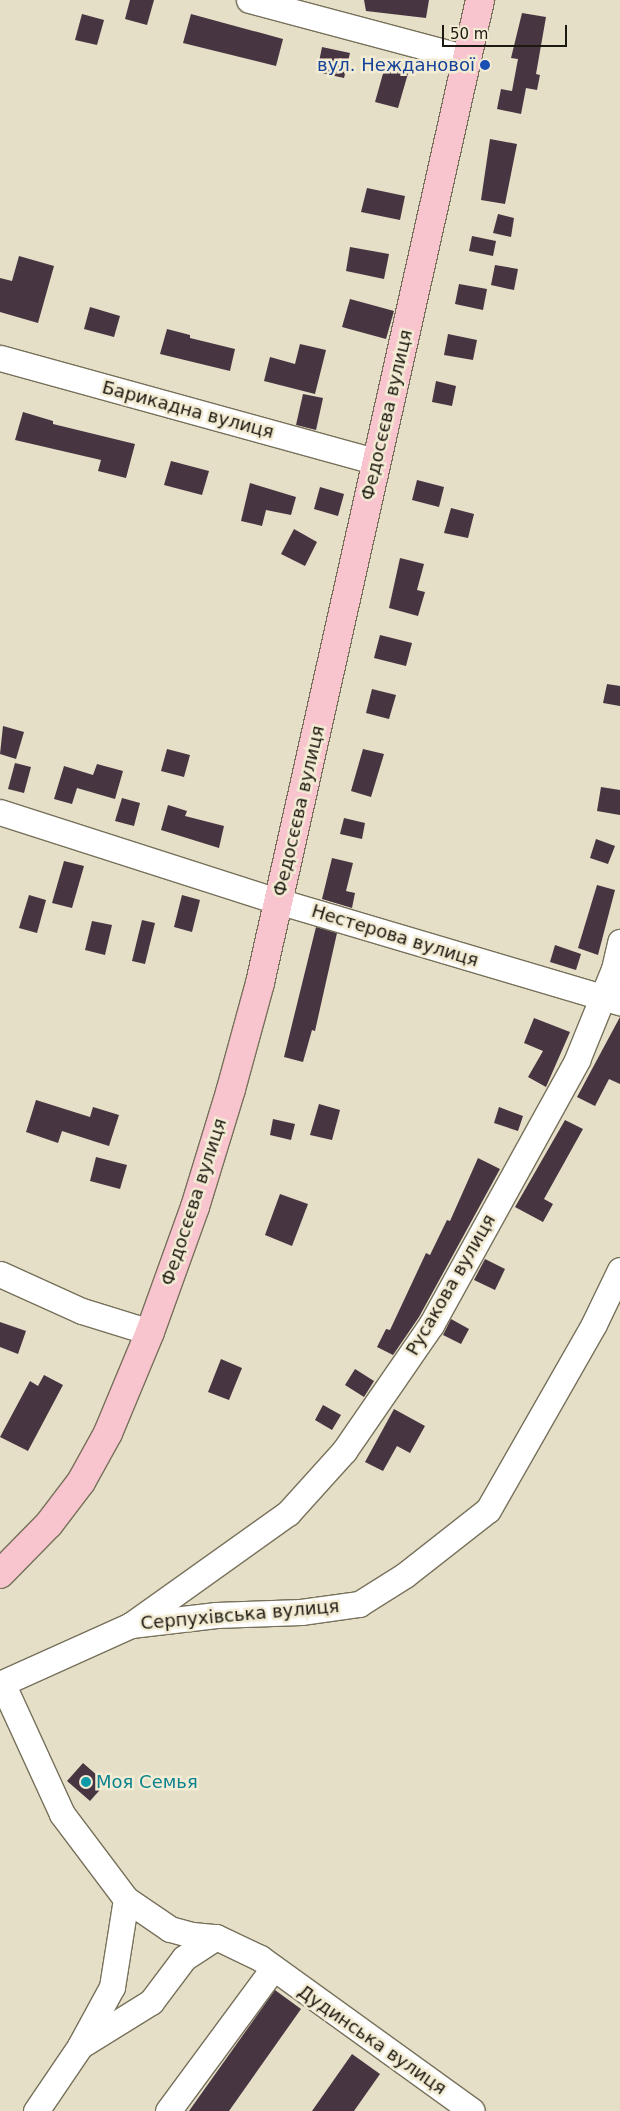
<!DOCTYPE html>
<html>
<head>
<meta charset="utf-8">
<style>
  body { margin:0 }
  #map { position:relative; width:620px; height:2111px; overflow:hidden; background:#e5dfc7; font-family:"DejaVu Sans",sans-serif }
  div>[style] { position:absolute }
  .building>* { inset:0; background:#483542 }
  .roads { filter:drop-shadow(1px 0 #77715b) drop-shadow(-1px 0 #77715b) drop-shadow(0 1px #77715b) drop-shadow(0 -1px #77715b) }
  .minor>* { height:25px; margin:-12.5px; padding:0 12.5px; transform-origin:12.5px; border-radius:12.5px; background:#fff }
  .major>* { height:28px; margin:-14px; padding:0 14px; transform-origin:14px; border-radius:14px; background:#f8c4ce }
  .dots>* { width:14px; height:14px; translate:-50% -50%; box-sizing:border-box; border:2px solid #f3ecd4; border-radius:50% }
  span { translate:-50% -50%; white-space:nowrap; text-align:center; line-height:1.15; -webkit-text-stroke:5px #f3ecd4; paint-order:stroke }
  .transit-label { font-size:18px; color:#164399 }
  .right { translate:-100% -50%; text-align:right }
  .street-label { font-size:18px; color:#1c1911 }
  .culture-label { font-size:18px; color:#0d838f }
  .left { translate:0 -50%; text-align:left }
  .scale { position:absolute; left:442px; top:25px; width:125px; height:22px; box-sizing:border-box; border:2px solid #1c1911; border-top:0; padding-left:6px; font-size:15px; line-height:18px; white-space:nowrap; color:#1c1911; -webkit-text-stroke:4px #f3ecd4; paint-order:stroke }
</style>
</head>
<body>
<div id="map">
  <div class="building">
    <i style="clip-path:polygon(130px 0,154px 0,147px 25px,125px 19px)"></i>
    <i style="clip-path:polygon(364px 0,429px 0,426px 18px,366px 11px)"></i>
    <i style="clip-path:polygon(522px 13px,546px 17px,536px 74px,540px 75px,537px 90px,526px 88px,521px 114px,497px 109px,501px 89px,512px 91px,518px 59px,511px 58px)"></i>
    <i style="clip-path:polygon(82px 14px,104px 20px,97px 45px,75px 40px)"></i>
    <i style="clip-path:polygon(191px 14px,283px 39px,276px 66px,183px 43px)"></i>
    <i style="clip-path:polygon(322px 47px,350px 53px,344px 78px,317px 72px)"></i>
    <i style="clip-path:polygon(386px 63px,409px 70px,398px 108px,375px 102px)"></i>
    <i style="clip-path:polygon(490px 139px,517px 144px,505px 204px,481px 200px)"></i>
    <i style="clip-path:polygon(367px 188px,405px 196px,400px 220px,361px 212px)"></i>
    <i style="clip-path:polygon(498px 214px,514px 218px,511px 237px,493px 233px)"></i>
    <i style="clip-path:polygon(472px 236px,496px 241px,493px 256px,469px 251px)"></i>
    <i style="clip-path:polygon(350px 247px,389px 254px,384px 279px,346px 271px)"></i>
    <i style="clip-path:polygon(19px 256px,54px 266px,38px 323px,0 312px,0 278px,12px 281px)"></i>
    <i style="clip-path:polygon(495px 265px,518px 269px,514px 290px,491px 285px)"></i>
    <i style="clip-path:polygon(459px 284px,487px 289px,483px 310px,455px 304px)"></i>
    <i style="clip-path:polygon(350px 299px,394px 311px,386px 339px,342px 327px)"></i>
    <i style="clip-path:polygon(90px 307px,120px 316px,114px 337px,84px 329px)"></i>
    <i style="clip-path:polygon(167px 329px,190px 335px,190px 338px,235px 349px,230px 371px,160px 354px)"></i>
    <i style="clip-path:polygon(448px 334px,477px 340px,473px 360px,444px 355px)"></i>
    <i style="clip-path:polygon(300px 344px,326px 350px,315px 394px,264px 381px,270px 357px,295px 364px)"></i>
    <i style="clip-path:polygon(436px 381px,456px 386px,452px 406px,432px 402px)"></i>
    <i style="clip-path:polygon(303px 394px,323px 398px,316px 430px,296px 425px)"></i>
    <i style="clip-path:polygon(23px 412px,53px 421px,53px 424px,135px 444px,126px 478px,98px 471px,101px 460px,15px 440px)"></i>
    <i style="clip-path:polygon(171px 461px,209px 471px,202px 495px,164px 485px)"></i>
    <i style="clip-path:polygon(417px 480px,444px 487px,439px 507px,412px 500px)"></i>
    <i style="clip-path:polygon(250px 483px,296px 497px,291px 515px,266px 510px,262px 526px,241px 521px)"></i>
    <i style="clip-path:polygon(320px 487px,344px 494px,338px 516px,314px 509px)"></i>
    <i style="clip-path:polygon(451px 508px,474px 514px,468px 538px,444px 533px)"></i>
    <i style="clip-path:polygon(294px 529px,317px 542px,305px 566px,281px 554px)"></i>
    <i style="clip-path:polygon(400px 558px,424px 564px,417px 590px,425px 592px,418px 616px,389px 608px)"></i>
    <i style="clip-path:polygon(380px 635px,412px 643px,406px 666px,374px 658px)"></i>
    <i style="clip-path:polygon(607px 684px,620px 686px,620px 706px,603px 703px)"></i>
    <i style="clip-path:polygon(372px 689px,396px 695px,389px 719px,366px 713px)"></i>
    <i style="clip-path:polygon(3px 726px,24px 732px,16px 759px,0 754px)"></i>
    <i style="clip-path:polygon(167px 749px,190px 755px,184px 777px,161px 771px)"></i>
    <i style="clip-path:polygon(363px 749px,384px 754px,371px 797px,351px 791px)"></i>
    <i style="clip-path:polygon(15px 763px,31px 767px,24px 793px,8px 789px)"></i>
    <i style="clip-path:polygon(97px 764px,123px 771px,115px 799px,77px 788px,72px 804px,54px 799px,64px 766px,93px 775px)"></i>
    <i style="clip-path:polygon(601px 787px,620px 790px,620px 815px,597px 811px)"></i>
    <i style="clip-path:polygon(122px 798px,140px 803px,134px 826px,115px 821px)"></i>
    <i style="clip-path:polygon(168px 805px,187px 811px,185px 816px,224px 826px,219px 848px,161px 830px)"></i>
    <i style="clip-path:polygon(344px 818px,365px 823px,362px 839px,340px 834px)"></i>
    <i style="clip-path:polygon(596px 839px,615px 846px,608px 864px,590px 858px)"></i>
    <i style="clip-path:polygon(332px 858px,353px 863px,346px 891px,355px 893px,352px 908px,322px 899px)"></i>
    <i style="clip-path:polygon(64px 861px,84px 866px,72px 908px,52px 903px)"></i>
    <i style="clip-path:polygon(597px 885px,615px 890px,598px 955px,578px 948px)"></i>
    <i style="clip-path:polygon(29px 895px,46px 900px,37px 933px,19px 928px)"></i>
    <i style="clip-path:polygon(182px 895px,200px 900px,192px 932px,174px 927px)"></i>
    <i style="clip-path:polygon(142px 920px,155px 923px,145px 964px,132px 961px)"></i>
    <i style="clip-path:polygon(92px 921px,112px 925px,105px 955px,85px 950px)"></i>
    <i style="clip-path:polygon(316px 927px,337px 933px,315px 1031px,312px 1030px,303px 1062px,284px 1057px)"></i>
    <i style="clip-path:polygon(555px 945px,581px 954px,576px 970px,550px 962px)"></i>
    <i style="clip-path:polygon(620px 1017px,620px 1084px,609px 1079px,595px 1106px,577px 1097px)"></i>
    <i style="clip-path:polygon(534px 1018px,570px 1032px,546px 1087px,528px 1077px,543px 1051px,524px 1043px)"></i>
    <i style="clip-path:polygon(36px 1100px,90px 1117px,93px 1107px,119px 1115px,109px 1146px,62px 1131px,58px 1143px,26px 1132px)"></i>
    <i style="clip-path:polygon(319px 1104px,340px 1110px,332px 1140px,310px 1135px)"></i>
    <i style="clip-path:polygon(499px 1107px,523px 1116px,518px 1131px,494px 1123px)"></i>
    <i style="clip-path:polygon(273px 1119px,295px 1124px,291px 1140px,270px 1135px)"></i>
    <i style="clip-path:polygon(565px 1120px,583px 1129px,544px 1199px,553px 1204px,543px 1222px,515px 1207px)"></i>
    <i style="clip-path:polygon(96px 1157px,127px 1165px,120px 1189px,90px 1181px)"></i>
    <i style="clip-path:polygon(478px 1158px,500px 1169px,419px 1317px,393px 1355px,377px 1347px,386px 1329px,390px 1330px,426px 1253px,430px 1255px,447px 1220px,450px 1221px)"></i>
    <i style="clip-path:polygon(280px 1194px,308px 1204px,292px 1246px,265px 1235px)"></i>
    <i style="clip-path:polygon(485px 1259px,505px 1269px,495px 1290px,474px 1280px)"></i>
    <i style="clip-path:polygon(451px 1319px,469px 1329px,461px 1344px,443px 1335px)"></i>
    <i style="clip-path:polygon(0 1322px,26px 1331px,18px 1354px,0 1347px)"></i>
    <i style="clip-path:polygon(221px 1359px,242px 1368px,229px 1400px,208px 1392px)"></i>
    <i style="clip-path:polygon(355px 1369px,374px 1381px,364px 1397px,345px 1385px)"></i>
    <i style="clip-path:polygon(44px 1375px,63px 1385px,28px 1451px,0 1437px,30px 1381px,38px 1386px)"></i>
    <i style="clip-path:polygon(323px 1405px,341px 1415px,332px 1430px,315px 1420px)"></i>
    <i style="clip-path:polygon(394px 1409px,425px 1426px,410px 1453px,397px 1446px,383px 1471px,365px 1462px)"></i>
    <i style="clip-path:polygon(83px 1763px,106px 1783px,90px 1801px,67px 1781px)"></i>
    <i style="clip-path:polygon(275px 1990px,301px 2009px,229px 2111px,189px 2111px)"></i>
    <i style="clip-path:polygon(352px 2054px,380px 2074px,354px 2111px,312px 2111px)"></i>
  </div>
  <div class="roads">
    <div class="minor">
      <i style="left:249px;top:0;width:226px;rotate:14.9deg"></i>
      <i style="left:0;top:358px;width:391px;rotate:15.4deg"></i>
      <i style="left:0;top:812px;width:292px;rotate:17.8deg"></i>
      <i style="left:278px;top:901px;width:357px;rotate:16.5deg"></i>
      <i style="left:0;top:1274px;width:90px;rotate:24.3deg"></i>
      <i style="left:82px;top:1311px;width:71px;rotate:17.2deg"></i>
      <i style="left:131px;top:1625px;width:193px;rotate:-35.5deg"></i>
      <i style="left:288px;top:1513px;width:84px;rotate:-47.9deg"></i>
      <i style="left:344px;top:1451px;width:153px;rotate:-55.4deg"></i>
      <i style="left:431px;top:1325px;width:303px;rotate:-61.1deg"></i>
      <i style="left:577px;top:1060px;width:98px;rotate:-67.9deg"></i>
      <i style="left:614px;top:969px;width:28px;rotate:-77deg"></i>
      <i style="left:0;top:1684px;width:144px;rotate:-24.2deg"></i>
      <i style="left:131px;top:1625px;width:86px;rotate:-6.7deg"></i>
      <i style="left:216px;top:1615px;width:85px;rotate:-2deg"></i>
      <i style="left:301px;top:1612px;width:59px;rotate:-7.9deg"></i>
      <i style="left:359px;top:1604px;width:54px;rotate:-32.2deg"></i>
      <i style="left:405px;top:1575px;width:105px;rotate:-38.1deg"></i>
      <i style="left:488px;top:1510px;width:214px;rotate:-60.3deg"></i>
      <i style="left:594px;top:1324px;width:60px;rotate:-64.3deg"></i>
      <i style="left:3px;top:1685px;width:142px;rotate:65.4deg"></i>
      <i style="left:62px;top:1814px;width:106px;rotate:53deg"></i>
      <i style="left:126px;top:1899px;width:53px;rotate:34.3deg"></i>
      <i style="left:170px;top:1929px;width:23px;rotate:15deg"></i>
      <i style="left:192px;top:1935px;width:24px;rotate:5deg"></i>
      <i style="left:216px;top:1937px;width:49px;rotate:25.5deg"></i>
      <i style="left:260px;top:1958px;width:261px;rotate:35.8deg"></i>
      <i style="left:81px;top:2044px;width:65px;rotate:-61.5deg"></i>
      <i style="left:112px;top:1987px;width:89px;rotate:-81deg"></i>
      <i style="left:36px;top:2111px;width:78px;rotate:-55.9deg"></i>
      <i style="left:80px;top:2046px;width:84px;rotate:-31.8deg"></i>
      <i style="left:151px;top:2002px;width:55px;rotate:-53.1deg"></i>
      <i style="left:184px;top:1958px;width:38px;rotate:-33deg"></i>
      <i style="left:168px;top:2111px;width:175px;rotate:-53.6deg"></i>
    </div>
    <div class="major">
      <i style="left:0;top:1574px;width:70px;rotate:-45.6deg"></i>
      <i style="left:49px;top:1524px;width:53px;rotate:-52.7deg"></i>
      <i style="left:81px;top:1482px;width:56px;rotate:-61.1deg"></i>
      <i style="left:108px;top:1433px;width:109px;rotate:-67.4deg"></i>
      <i style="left:150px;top:1332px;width:133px;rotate:-70.2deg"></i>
      <i style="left:195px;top:1207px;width:123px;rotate:-73deg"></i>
      <i style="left:231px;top:1089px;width:110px;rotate:-74.7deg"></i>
      <i style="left:260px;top:983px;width:1007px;rotate:-77.38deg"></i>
    </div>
  </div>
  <div class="dots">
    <i style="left:485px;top:65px;background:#1a4fb4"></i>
    <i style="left:86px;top:1782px;background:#0f9aa8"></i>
  </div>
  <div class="transit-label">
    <span class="right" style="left:475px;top:65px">вул. Нежданової</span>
  </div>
  <div class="street-label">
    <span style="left:188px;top:410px;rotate:15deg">Барикадна вулиця</span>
    <span style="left:387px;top:415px;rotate:-77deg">Федосєєва вулиця</span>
    <span style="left:299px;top:811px;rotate:-77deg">Федосєєва вулиця</span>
    <span style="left:395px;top:936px;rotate:17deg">Нестерова вулиця</span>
    <span style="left:194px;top:1202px;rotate:-72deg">Федосєєва вулиця</span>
    <span style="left:451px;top:1285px;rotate:-60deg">Русакова вулиця</span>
    <span style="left:240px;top:1615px;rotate:-5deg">Серпухівська вулиця</span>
    <span style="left:372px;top:2040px;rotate:35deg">Дудинська вулиця</span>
  </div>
  <div class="culture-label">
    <span class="left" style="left:96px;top:1782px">Моя Семья</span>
  </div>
  <div class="scale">50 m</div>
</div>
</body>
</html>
